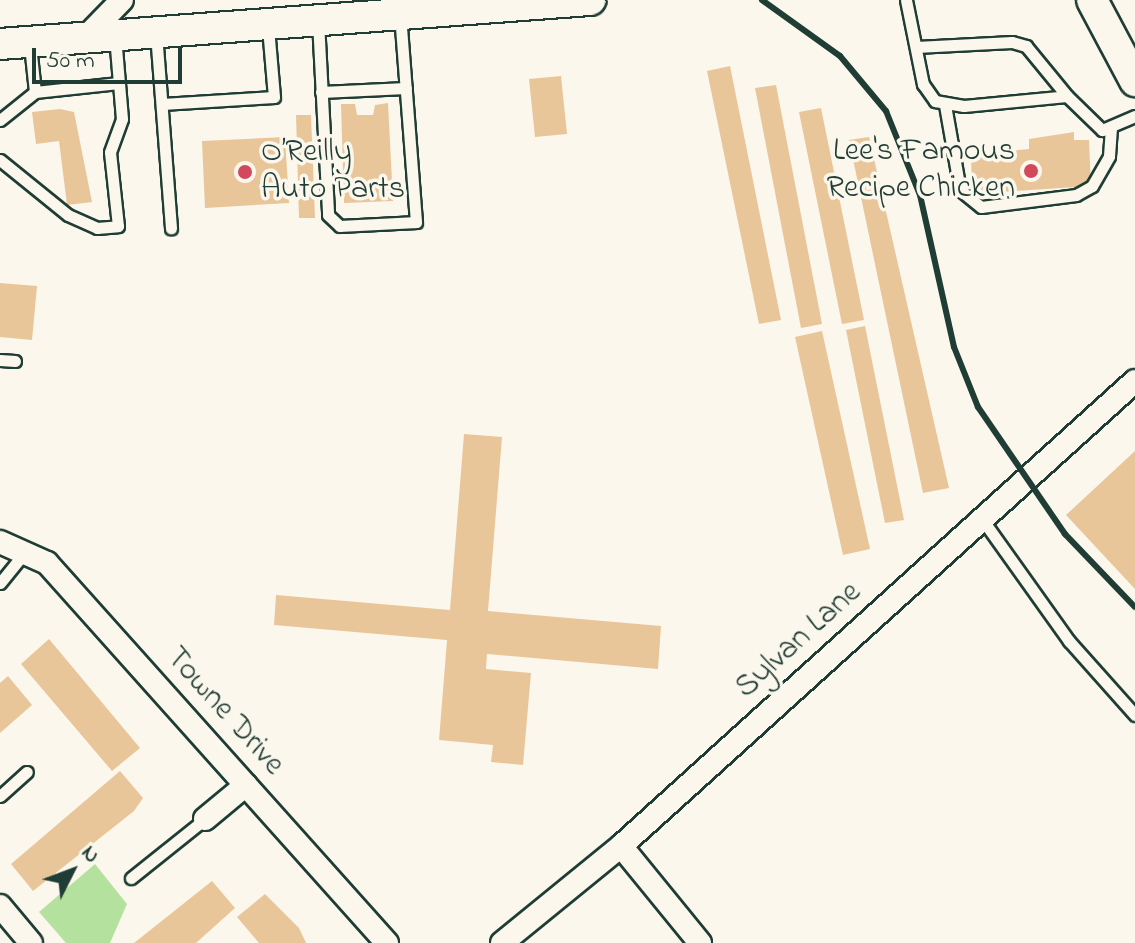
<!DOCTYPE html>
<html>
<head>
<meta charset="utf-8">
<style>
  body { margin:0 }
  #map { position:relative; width:1135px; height:943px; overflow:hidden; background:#fbf7ec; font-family:"Indie Flower",sans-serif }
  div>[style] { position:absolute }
  .green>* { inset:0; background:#b5e19e }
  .building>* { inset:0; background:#e9c69a }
  .roads { filter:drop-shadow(2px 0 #1f3d34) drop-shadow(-2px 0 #1f3d34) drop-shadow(0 2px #1f3d34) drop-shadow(0 -2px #1f3d34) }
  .service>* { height:11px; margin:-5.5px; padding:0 5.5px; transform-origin:5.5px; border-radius:5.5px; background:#fbf7ec }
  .minor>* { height:22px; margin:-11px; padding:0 11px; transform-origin:11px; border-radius:11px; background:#fbf7ec }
  .secondary>* { height:30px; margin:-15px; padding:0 15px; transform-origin:15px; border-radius:15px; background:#fbf7ec }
  .rail>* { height:6px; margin:-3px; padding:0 3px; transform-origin:3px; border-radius:3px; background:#1f3d34 }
  .dots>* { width:22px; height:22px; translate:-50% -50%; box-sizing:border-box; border:4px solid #fbf7ec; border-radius:50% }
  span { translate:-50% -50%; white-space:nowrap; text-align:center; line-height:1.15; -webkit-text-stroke:7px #fbf7ec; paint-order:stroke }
  .poi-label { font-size:32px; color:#1f3d34 }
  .right { translate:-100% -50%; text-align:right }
  .left { translate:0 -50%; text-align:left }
  .street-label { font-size:32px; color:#1f3d34 }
  .north { position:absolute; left:32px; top:831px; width:80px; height:80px; -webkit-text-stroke:6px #fbf7ec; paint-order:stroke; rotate:48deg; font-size:22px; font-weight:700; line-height:32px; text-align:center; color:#1f3d34 }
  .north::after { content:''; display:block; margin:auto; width:28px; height:36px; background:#1f3d34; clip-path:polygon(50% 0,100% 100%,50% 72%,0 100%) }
  .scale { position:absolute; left:32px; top:48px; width:150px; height:36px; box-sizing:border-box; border:4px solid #1f3d34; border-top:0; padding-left:10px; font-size:24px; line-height:28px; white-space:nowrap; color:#1f3d34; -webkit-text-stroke:6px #fbf7ec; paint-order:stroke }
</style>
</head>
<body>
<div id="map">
  <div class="green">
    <i style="clip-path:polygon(95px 864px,127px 904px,110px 943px,66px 943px,39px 912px)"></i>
  </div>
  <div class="building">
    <i style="clip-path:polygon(730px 66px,781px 320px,759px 324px,707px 71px)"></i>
    <i style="clip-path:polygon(561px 76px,567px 134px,535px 137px,529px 79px)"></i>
    <i style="clip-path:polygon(776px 85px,822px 324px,801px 328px,755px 88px)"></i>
    <i style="clip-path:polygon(388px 103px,393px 201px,344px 203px,341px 104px,355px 104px,357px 115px,373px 115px,375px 105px)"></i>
    <i style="clip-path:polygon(821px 108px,864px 320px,842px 324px,799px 112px)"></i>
    <i style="clip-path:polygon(60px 109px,74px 112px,92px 202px,67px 205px,59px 141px,36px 144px,32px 112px)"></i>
    <i style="clip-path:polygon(296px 115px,311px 115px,315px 218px,299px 218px)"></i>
    <i style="clip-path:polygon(1074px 132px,1074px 140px,1089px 140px,1091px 186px,972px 194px,971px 155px,1029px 149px,1029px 139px)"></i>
    <i style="clip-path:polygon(285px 137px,289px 203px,205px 208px,202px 141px)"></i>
    <i style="clip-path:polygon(869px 137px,949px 488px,923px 493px,849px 140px)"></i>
    <i style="clip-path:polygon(0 283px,37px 286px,32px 340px,0 337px)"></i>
    <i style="clip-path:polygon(865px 326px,904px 520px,885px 523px,846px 330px)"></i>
    <i style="clip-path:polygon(822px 331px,870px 549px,843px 555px,795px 337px)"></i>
    <i style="clip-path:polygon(464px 434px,502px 437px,488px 611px,661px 626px,658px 669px,487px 654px,486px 669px,531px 673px,523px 765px,491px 762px,493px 745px,439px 740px,447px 640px,274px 625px,276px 595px,450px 610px)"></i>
    <i style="clip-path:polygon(1135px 451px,1135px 589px,1066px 515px)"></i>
    <i style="clip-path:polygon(49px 639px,140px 748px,112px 771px,21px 664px)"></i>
    <i style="clip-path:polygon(8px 676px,32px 705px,0 733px,0 683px)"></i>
    <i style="clip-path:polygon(120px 771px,143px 798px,134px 811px,33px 891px,11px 864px)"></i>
    <i style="clip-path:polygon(212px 881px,235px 908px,196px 943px,134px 943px)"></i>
    <i style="clip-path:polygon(265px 894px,299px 928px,306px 943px,259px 943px,237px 917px)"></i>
  </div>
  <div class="roads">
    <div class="service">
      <i style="left:906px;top:0;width:86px;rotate:78.6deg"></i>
      <i style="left:923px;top:84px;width:21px;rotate:55deg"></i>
      <i style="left:935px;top:101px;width:29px;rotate:10deg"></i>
      <i style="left:964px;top:106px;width:103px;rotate:-5.5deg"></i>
      <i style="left:1067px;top:96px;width:49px;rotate:44.2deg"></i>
      <i style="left:1102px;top:130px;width:36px;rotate:-23deg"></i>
      <i style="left:318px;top:21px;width:194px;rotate:87deg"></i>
      <i style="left:328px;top:215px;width:16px;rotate:43deg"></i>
      <i style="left:340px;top:226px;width:76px;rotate:-3deg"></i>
      <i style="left:416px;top:222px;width:209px;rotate:-94.4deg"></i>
      <i style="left:156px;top:33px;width:196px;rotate:85.6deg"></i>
      <i style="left:30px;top:45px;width:47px;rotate:83.9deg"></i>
      <i style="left:916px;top:47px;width:96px;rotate:-3deg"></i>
      <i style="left:1012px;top:42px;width:15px;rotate:16deg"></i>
      <i style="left:1026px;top:46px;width:65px;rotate:50.6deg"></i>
      <i style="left:321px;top:92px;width:85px;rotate:-2.7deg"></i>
      <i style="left:162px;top:104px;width:112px;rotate:-3.6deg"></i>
      <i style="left:274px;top:97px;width:70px;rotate:-94.9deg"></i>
      <i style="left:945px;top:105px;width:86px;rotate:80deg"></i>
      <i style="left:960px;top:190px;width:27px;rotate:39deg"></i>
      <i style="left:981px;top:207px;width:96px;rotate:-7.2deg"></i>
      <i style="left:1076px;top:195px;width:18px;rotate:-29deg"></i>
      <i style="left:1092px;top:186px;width:34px;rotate:-60deg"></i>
      <i style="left:1109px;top:156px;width:27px;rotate:-86deg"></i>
      <i style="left:0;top:120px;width:45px;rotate:-38.7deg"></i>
      <i style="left:35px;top:92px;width:84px;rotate:-6.1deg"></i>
      <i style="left:0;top:160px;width:87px;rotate:39deg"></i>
      <i style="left:68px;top:215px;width:32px;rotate:24deg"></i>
      <i style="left:97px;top:228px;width:21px;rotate:-5deg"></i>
      <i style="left:118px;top:226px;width:74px;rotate:-96.2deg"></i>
      <i style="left:110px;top:152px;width:35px;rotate:-70deg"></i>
      <i style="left:122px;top:119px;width:84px;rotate:-94.8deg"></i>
      <i style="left:0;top:360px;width:15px;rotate:4deg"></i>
      <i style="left:982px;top:519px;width:150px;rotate:54.5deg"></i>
      <i style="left:1069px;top:641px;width:99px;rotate:48.3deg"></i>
      <i style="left:0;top:583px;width:38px;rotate:-51deg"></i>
      <i style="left:0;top:796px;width:36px;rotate:-42deg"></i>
      <i style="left:131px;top:878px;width:95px;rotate:-38.6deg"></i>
    </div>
    <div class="minor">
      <i style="left:87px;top:36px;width:50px;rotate:-45.8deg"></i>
      <i style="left:0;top:542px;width:51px;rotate:24.1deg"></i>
      <i style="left:47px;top:563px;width:510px;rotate:48.18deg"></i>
      <i style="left:205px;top:819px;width:53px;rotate:-39.7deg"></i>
      <i style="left:621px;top:846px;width:125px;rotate:50.8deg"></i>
      <i style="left:0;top:906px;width:48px;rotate:50deg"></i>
      <i style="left:502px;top:943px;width:154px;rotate:-39.2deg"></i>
      <i style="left:621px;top:846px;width:693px;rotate:-42.13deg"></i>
    </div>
    <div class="secondary">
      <i style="left:1092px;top:0;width:92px;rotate:62deg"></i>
      <i style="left:0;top:44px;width:592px;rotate:-4.27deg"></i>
    </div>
  </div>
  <div class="rail">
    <i style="left:762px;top:0;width:96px;rotate:35.7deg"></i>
    <i style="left:840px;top:56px;width:72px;rotate:50.1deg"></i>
    <i style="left:886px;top:111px;width:91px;rotate:68deg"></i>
    <i style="left:920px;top:195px;width:156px;rotate:77.4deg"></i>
    <i style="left:954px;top:347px;width:65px;rotate:68.2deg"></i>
    <i style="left:978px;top:407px;width:154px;rotate:55.6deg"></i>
    <i style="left:1065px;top:534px;width:101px;rotate:46.2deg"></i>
  </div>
  <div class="dots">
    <i style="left:1031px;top:171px;background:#d1495b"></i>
    <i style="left:245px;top:172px;background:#d1495b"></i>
  </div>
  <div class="poi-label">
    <span class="right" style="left:1015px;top:171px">Lee's Famous<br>Recipe Chicken</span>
    <span class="left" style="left:261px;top:172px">O’Reilly<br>Auto Parts</span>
  </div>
  <div class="street-label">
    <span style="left:799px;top:641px;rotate:-42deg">Sylvan Lane</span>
    <span style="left:224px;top:712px;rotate:48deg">Towne Drive</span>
  </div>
  <div class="north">N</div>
  <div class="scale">50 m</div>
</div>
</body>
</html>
